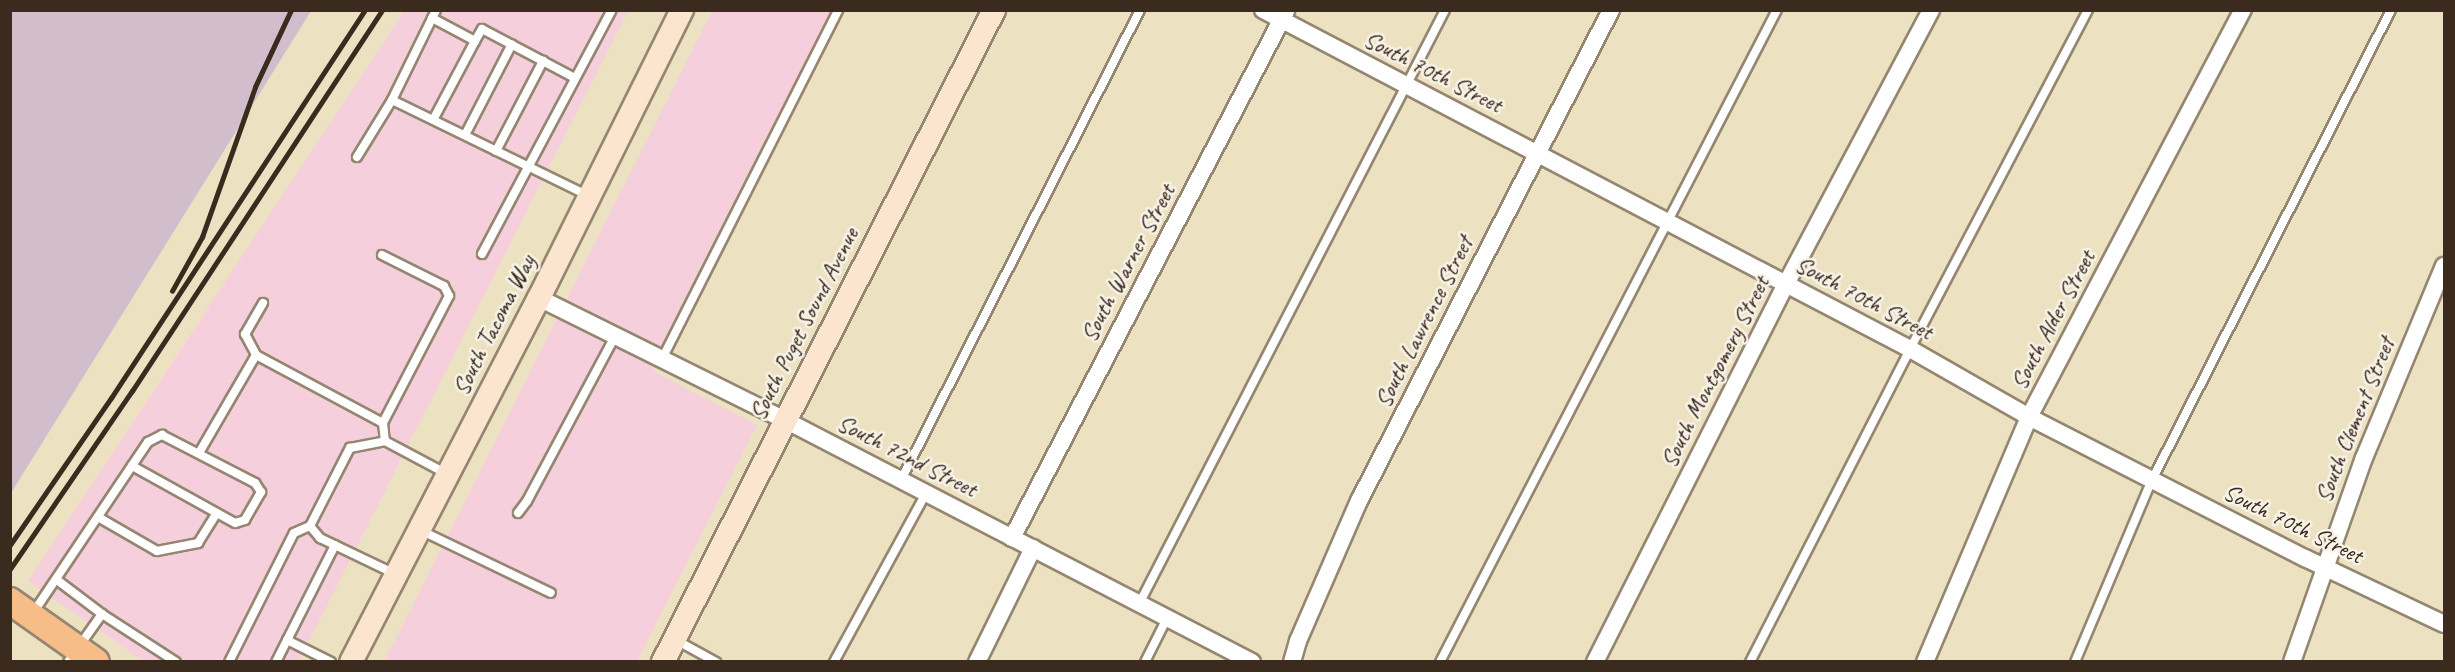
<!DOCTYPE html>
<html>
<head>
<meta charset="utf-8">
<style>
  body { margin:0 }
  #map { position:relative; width:2455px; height:672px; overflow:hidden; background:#ece2c2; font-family:Caveat,sans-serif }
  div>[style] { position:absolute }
  .built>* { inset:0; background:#f5cfdb }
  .industrial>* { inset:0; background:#d1bdcc }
  .roads { filter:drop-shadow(2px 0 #948670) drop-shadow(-2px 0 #948670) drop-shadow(0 2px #948670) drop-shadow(0 -2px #948670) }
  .lane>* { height:8px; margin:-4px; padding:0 4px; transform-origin:4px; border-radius:4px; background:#fff }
  .street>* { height:16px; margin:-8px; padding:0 8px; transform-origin:8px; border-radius:8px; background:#fff }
  .secondary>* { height:22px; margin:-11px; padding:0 11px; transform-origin:11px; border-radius:11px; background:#fce5cf }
  .primary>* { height:26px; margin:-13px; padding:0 13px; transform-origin:13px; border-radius:13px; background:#f7bd88 }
  .rail>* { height:4.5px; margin:-2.25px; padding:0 2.25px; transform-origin:2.25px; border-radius:2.25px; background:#3b2a1e }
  span { translate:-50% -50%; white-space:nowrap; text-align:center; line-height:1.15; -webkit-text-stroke:5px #f7f3e8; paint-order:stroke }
  .street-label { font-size:24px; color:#3b2a1e }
  .frame { position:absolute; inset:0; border:12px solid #3b2a1e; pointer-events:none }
</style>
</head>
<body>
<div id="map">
  <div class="built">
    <i style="clip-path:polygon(404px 11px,628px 11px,299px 661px,143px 661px,28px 581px)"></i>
    <i style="clip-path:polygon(712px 11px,834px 11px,653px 371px,757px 425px,637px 661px,384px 662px)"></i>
  </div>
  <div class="industrial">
    <i style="clip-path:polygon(11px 10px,311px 11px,11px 493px,10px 11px)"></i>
  </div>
  <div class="roads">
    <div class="lane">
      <i style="left:432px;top:18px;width:49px;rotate:28.1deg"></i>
      <i style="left:475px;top:41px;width:89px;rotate:118deg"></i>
      <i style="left:475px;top:41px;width:14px;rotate:-60deg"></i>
      <i style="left:482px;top:29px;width:105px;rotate:27.8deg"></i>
      <i style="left:392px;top:100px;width:219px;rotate:26deg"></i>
      <i style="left:465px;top:135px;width:102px;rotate:-62.7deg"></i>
      <i style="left:496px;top:151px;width:102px;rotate:-62.4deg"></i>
      <i style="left:357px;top:157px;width:67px;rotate:-58.4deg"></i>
      <i style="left:392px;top:100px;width:100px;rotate:-63.9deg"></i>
      <i style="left:482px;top:254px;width:276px;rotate:-62deg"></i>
      <i style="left:382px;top:255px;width:69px;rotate:26.6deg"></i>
      <i style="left:444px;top:286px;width:11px;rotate:63deg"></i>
      <i style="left:449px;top:296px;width:143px;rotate:117.5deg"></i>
      <i style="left:263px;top:303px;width:36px;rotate:120deg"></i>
      <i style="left:245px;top:334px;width:24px;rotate:62deg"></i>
      <i style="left:256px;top:355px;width:144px;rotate:28.2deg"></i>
      <i style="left:383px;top:423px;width:18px;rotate:84deg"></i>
      <i style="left:662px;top:359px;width:391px;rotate:-63.2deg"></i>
      <i style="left:199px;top:453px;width:113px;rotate:-59.8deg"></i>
      <i style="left:901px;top:480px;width:527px;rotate:-63.05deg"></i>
      <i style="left:518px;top:513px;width:15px;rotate:-53deg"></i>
      <i style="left:527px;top:501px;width:187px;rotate:-61.9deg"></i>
      <i style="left:98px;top:517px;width:68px;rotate:30deg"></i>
      <i style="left:157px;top:551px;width:42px;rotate:-11deg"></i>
      <i style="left:198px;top:543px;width:34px;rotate:-58deg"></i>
      <i style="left:310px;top:526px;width:16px;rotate:50deg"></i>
      <i style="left:320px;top:538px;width:83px;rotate:25.6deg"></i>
      <i style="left:420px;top:530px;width:145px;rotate:25.7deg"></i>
      <i style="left:57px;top:580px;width:56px;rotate:37.1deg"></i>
      <i style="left:102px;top:614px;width:88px;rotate:33deg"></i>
      <i style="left:1139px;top:604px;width:668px;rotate:-62.74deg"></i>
      <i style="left:33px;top:613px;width:206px;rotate:-56.1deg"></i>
      <i style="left:148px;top:442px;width:16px;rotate:-27deg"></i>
      <i style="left:162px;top:435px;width:105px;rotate:27.3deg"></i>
      <i style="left:255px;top:483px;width:11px;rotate:56deg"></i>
      <i style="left:261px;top:492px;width:32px;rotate:120deg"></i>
      <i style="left:245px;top:520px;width:10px;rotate:163deg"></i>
      <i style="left:235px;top:523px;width:118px;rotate:-151deg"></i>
      <i style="left:674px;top:639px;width:48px;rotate:28.7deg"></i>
      <i style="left:287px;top:640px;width:49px;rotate:26.6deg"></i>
      <i style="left:68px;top:662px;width:59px;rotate:-54.7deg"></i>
      <i style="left:229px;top:662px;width:144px;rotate:-63.3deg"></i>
      <i style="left:294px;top:533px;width:17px;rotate:-24deg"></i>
      <i style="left:310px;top:526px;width:88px;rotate:-62.9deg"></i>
      <i style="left:350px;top:448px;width:36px;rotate:-11deg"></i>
      <i style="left:385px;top:441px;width:70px;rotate:28deg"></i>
      <i style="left:276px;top:662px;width:131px;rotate:-63.2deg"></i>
      <i style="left:834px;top:662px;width:192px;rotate:-61.4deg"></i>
      <i style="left:1145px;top:662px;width:49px;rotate:-63.4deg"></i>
      <i style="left:1440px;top:662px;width:734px;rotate:-62.67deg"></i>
      <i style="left:1750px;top:662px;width:352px;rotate:-62.9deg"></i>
      <i style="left:1910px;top:349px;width:383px;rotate:-62.3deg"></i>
      <i style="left:2075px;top:662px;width:198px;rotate:-67.1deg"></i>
      <i style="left:2152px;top:480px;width:527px;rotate:-63.05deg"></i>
    </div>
    <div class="street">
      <i style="left:1263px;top:10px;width:730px;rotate:27.65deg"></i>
      <i style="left:1910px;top:349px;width:137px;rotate:29.7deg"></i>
      <i style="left:2029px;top:417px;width:310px;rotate:27.1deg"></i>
      <i style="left:2305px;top:558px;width:154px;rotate:25.4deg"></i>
      <i style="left:539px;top:298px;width:275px;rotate:26.4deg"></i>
      <i style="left:785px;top:420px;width:526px;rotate:27.39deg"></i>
      <i style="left:1012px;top:538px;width:594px;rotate:-62.53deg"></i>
      <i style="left:977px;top:662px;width:127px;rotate:-63.8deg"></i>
      <i style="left:1292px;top:662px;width:22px;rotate:-74deg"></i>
      <i style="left:1298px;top:641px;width:153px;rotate:-66.5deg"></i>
      <i style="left:1359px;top:501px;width:552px;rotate:-62.83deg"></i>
      <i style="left:1595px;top:662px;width:424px;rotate:-63.2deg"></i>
      <i style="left:1786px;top:284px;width:310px;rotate:-62.1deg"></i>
      <i style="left:1925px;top:662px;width:266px;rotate:-67deg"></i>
      <i style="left:2029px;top:417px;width:460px;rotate:-62.3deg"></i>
      <i style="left:2292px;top:662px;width:216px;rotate:-70.6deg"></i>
      <i style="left:2364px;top:458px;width:208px;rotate:-67.4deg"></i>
    </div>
    <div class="secondary">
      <i style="left:351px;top:662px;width:410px;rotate:-62.7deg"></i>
      <i style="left:539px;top:298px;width:322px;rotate:-63.6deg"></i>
      <i style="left:663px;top:662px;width:731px;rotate:-63.08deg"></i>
    </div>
    <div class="primary">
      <i style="left:10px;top:601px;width:105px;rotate:35.3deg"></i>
    </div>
  </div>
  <div class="rail">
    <i style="left:172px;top:291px;width:62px;rotate:-60.9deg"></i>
    <i style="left:202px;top:237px;width:159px;rotate:-70.5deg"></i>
    <i style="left:255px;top:87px;width:85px;rotate:-64.9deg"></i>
    <i style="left:10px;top:545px;width:178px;rotate:-55.5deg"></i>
    <i style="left:111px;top:398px;width:464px;rotate:-56.8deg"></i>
    <i style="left:10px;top:569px;width:216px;rotate:-55.6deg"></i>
    <i style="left:132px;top:391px;width:456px;rotate:-56.7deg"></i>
  </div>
  <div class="street-label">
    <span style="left:1433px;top:72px;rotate:27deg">South 70th Street</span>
    <span style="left:1128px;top:263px;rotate:-62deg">South Warner Street</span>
    <span style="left:1864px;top:298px;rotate:28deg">South 70th Street</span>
    <span style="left:2053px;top:320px;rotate:-62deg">South Alder Street</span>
    <span style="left:1424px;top:322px;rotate:-63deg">South Lawrence Street</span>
    <span style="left:804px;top:324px;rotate:-63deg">South Puget Sound Avenue</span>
    <span style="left:494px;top:325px;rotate:-63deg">South Tacoma Way</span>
    <span style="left:1715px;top:372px;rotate:-63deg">South Montgomery Street</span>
    <span style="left:2355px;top:420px;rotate:-68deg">South Clement Street</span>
    <span style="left:907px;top:456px;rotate:27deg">South 72nd Street</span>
    <span style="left:2293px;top:524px;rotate:26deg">South 70th Street</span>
  </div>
  <div class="frame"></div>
</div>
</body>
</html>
